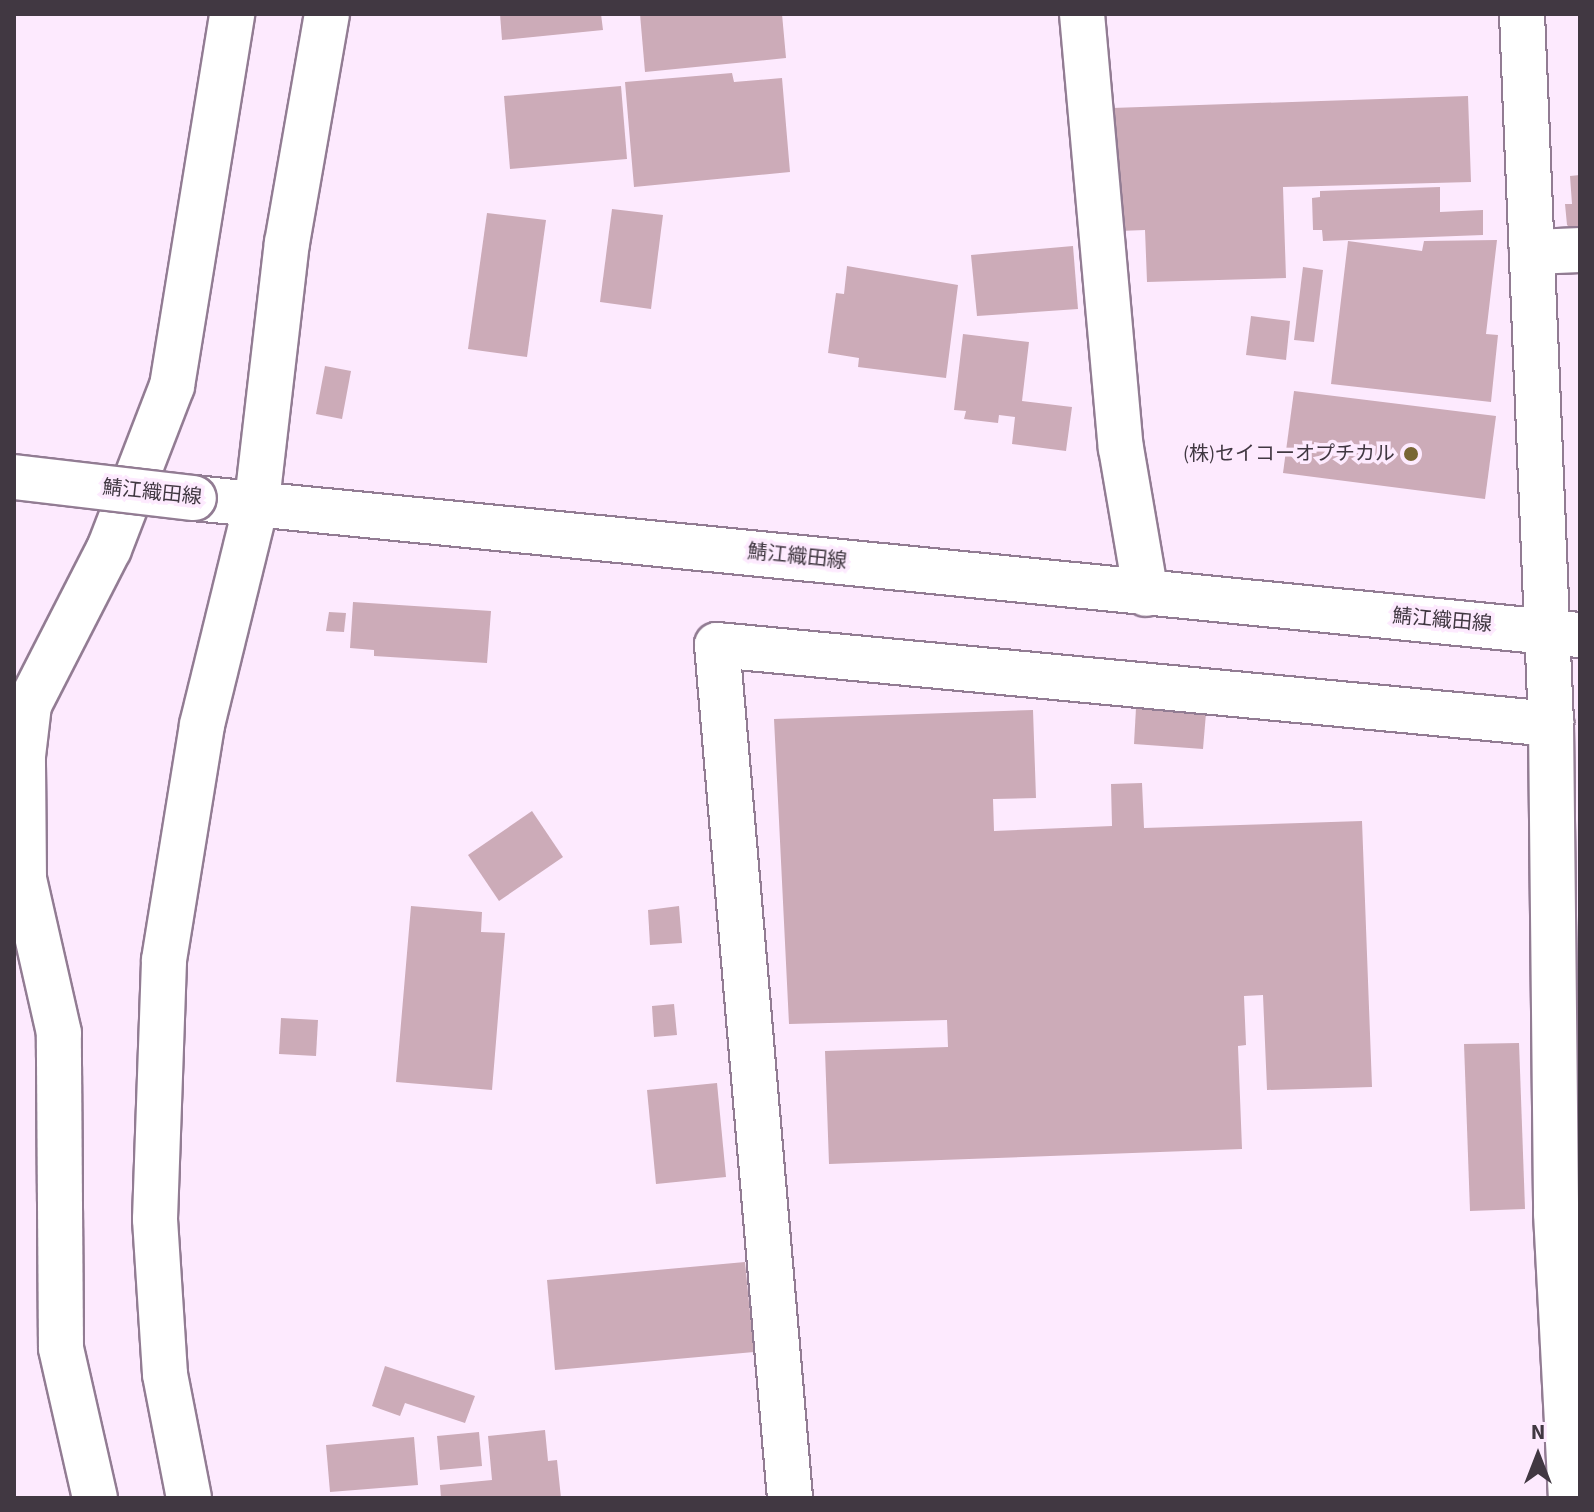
<!DOCTYPE html>
<html>
<head>
<meta charset="utf-8">
<style>
  body { margin:0 }
  #map { position:relative; width:1594px; height:1512px; overflow:hidden; background:#fdeafe; font-family:"Source Sans 3","Noto Sans JP",sans-serif }
  div>[style] { position:absolute }
  .building>* { inset:0; background:#ccabb8 }
  .roads { filter:drop-shadow(2px 0 #927c93) drop-shadow(-2px 0 #927c93) drop-shadow(0 2px #927c93) drop-shadow(0 -2px #927c93) }
  .minor>* { height:44px; margin:-22px; padding:0 22px; transform-origin:22px; border-radius:22px; background:#fff }
  .major>* { height:44px; margin:-22px; padding:0 22px; transform-origin:22px; border-radius:22px; background:#fff }
  .bridges { filter:drop-shadow(2px 0 #927c93) drop-shadow(-2px 0 #927c93) drop-shadow(0 2px #927c93) drop-shadow(0 -2px #927c93) }
  .major-bridge>* { height:44px; margin:-22px; padding:0 22px; transform-origin:22px; border-radius:22px; background:#fff }
  .dots>* { width:22px; height:22px; translate:-50% -50%; box-sizing:border-box; border:4px solid #fdeafe; border-radius:50% }
  span { translate:-50% -50%; white-space:nowrap; text-align:center; line-height:1.15; -webkit-text-stroke:7px #fdeafe; paint-order:stroke }
  .poi-label { font-size:20px; color:#413842 }
  .right { translate:-100% -50%; text-align:right }
  .street-label { font-size:20px; color:#413842 }
  .frame { position:absolute; inset:0; border:16px solid #413842; pointer-events:none }
  .north { position:absolute; left:1498px; top:1416px; width:80px; height:80px; -webkit-text-stroke:6px #fdeafe; paint-order:stroke; rotate:0deg; font-size:22px; font-weight:700; line-height:32px; text-align:center; color:#413842 }
  .north::after { content:''; display:block; margin:auto; width:28px; height:36px; background:#413842; clip-path:polygon(50% 0,100% 100%,50% 72%,0 100%) }
</style>
</head>
<body>
<div id="map">
  <div class="building">
    <i style="clip-path:polygon(500px 14px,601px 14px,603px 30px,502px 40px)"></i>
    <i style="clip-path:polygon(640px 14px,782px 14px,786px 58px,645px 72px)"></i>
    <i style="clip-path:polygon(732px 73px,734px 82px,782px 78px,790px 172px,634px 187px,625px 82px)"></i>
    <i style="clip-path:polygon(621px 86px,627px 159px,510px 169px,504px 96px)"></i>
    <i style="clip-path:polygon(1468px 96px,1471px 182px,1283px 187px,1286px 278px,1147px 282px,1145px 230px,1119px 231px,1112px 108px)"></i>
    <i style="clip-path:polygon(1580px 175px,1580px 235px,1578px 235px,1567px 225px,1565px 204px,1572px 204px,1570px 176px)"></i>
    <i style="clip-path:polygon(1440px 187px,1440px 212px,1483px 210px,1483px 235px,1323px 241px,1322px 230px,1313px 230px,1312px 198px,1320px 197px,1320px 191px)"></i>
    <i style="clip-path:polygon(612px 209px,663px 215px,651px 309px,600px 302px)"></i>
    <i style="clip-path:polygon(487px 213px,546px 220px,527px 357px,468px 349px)"></i>
    <i style="clip-path:polygon(1497px 240px,1486px 334px,1498px 335px,1491px 402px,1331px 384px,1348px 241px,1422px 251px,1424px 241px)"></i>
    <i style="clip-path:polygon(1073px 246px,1078px 309px,977px 316px,971px 255px)"></i>
    <i style="clip-path:polygon(847px 266px,958px 285px,946px 378px,858px 367px,859px 358px,828px 353px,836px 293px,844px 294px)"></i>
    <i style="clip-path:polygon(1303px 267px,1323px 270px,1314px 342px,1294px 340px)"></i>
    <i style="clip-path:polygon(1251px 316px,1290px 321px,1286px 360px,1246px 355px)"></i>
    <i style="clip-path:polygon(963px 334px,1029px 342px,1022px 401px,1072px 407px,1066px 451px,1012px 444px,1015px 417px,999px 415px,998px 423px,964px 419px,966px 411px,954px 410px)"></i>
    <i style="clip-path:polygon(325px 366px,351px 371px,342px 419px,316px 414px)"></i>
    <i style="clip-path:polygon(1294px 391px,1496px 416px,1485px 499px,1283px 473px)"></i>
    <i style="clip-path:polygon(353px 602px,491px 611px,487px 663px,374px 656px,374px 650px,350px 648px)"></i>
    <i style="clip-path:polygon(329px 612px,346px 613px,344px 632px,326px 631px)"></i>
    <i style="clip-path:polygon(1136px 708px,1206px 713px,1203px 749px,1134px 744px)"></i>
    <i style="clip-path:polygon(1033px 710px,1036px 798px,993px 799px,994px 831px,1112px 826px,1111px 784px,1142px 783px,1144px 828px,1362px 821px,1372px 1087px,1267px 1090px,1263px 995px,1244px 996px,1246px 1045px,1238px 1046px,1242px 1149px,829px 1164px,825px 1051px,948px 1047px,947px 1020px,789px 1024px,774px 719px)"></i>
    <i style="clip-path:polygon(532px 811px,563px 857px,499px 901px,468px 855px)"></i>
    <i style="clip-path:polygon(411px 906px,482px 912px,481px 932px,505px 933px,492px 1090px,396px 1082px)"></i>
    <i style="clip-path:polygon(679px 906px,682px 943px,650px 945px,648px 910px)"></i>
    <i style="clip-path:polygon(674px 1004px,677px 1035px,654px 1037px,652px 1006px)"></i>
    <i style="clip-path:polygon(281px 1018px,318px 1020px,316px 1056px,279px 1054px)"></i>
    <i style="clip-path:polygon(1519px 1043px,1525px 1209px,1470px 1211px,1464px 1044px)"></i>
    <i style="clip-path:polygon(717px 1083px,726px 1177px,656px 1184px,647px 1090px)"></i>
    <i style="clip-path:polygon(745px 1262px,754px 1352px,555px 1370px,547px 1280px)"></i>
    <i style="clip-path:polygon(385px 1366px,475px 1396px,465px 1423px,405px 1403px,400px 1416px,372px 1406px)"></i>
    <i style="clip-path:polygon(545px 1430px,548px 1461px,557px 1460px,561px 1498px,441px 1498px,440px 1485px,492px 1480px,488px 1436px)"></i>
    <i style="clip-path:polygon(479px 1432px,482px 1466px,440px 1470px,437px 1436px)"></i>
    <i style="clip-path:polygon(414px 1437px,418px 1485px,330px 1492px,326px 1445px)"></i>
  </div>
  <div class="roads">
    <div class="minor">
      <i style="left:1082px;top:14px;width:436px;rotate:84.9deg"></i>
      <i style="left:1121px;top:448px;width:148px;rotate:80.3deg"></i>
      <i style="left:1522px;top:14px;width:711px;rotate:87.66deg"></i>
      <i style="left:1551px;top:724px;width:489px;rotate:89.4deg"></i>
      <i style="left:1556px;top:1213px;width:285px;rotate:87deg"></i>
      <i style="left:1532px;top:252px;width:48px;rotate:-2.4deg"></i>
      <i style="left:95px;top:1498px;width:154px;rotate:-102.8deg"></i>
      <i style="left:61px;top:1348px;width:315px;rotate:-90.4deg"></i>
      <i style="left:59px;top:1033px;width:158px;rotate:-102.8deg"></i>
      <i style="left:24px;top:879px;width:123px;rotate:-90.5deg"></i>
      <i style="left:23px;top:756px;width:51px;rotate:-83.3deg"></i>
      <i style="left:29px;top:705px;width:175px;rotate:-62.9deg"></i>
      <i style="left:109px;top:549px;width:175px;rotate:-68.9deg"></i>
      <i style="left:172px;top:386px;width:377px;rotate:-80.8deg"></i>
      <i style="left:189px;top:1498px;width:126px;rotate:-101deg"></i>
      <i style="left:165px;top:1374px;width:155px;rotate:-93.7deg"></i>
      <i style="left:155px;top:1219px;width:259px;rotate:-88deg"></i>
      <i style="left:164px;top:960px;width:238px;rotate:-80.8deg"></i>
      <i style="left:202px;top:725px;width:231px;rotate:-76.2deg"></i>
      <i style="left:257px;top:501px;width:260px;rotate:-83.4deg"></i>
      <i style="left:287px;top:243px;width:232px;rotate:-80.1deg"></i>
      <i style="left:790px;top:1498px;width:856px;rotate:-94.89deg"></i>
      <i style="left:717px;top:645px;width:838px;rotate:5.41deg"></i>
    </div>
    <div class="major">
      <i style="left:194px;top:498px;width:1393px;rotate:5.65deg"></i>
    </div>
  </div>
  <div class="bridges">
    <div class="major-bridge">
      <i style="left:14px;top:477px;width:181px;rotate:6.7deg"></i>
    </div>
  </div>
  <div class="dots">
    <i style="left:1411px;top:454px;background:#786634"></i>
  </div>
  <div class="poi-label">
    <span class="right" style="left:1395px;top:454px">(株)セイコーオプチカル</span>
  </div>
  <div class="street-label">
    <span style="left:152px;top:493px;rotate:6deg">鯖江織田線</span>
    <span style="left:797px;top:557px;rotate:6deg">鯖江織田線</span>
    <span style="left:1442px;top:621px;rotate:5deg">鯖江織田線</span>
  </div>
  <div class="frame"></div>
  <div class="north">N</div>
</div>
</body>
</html>
